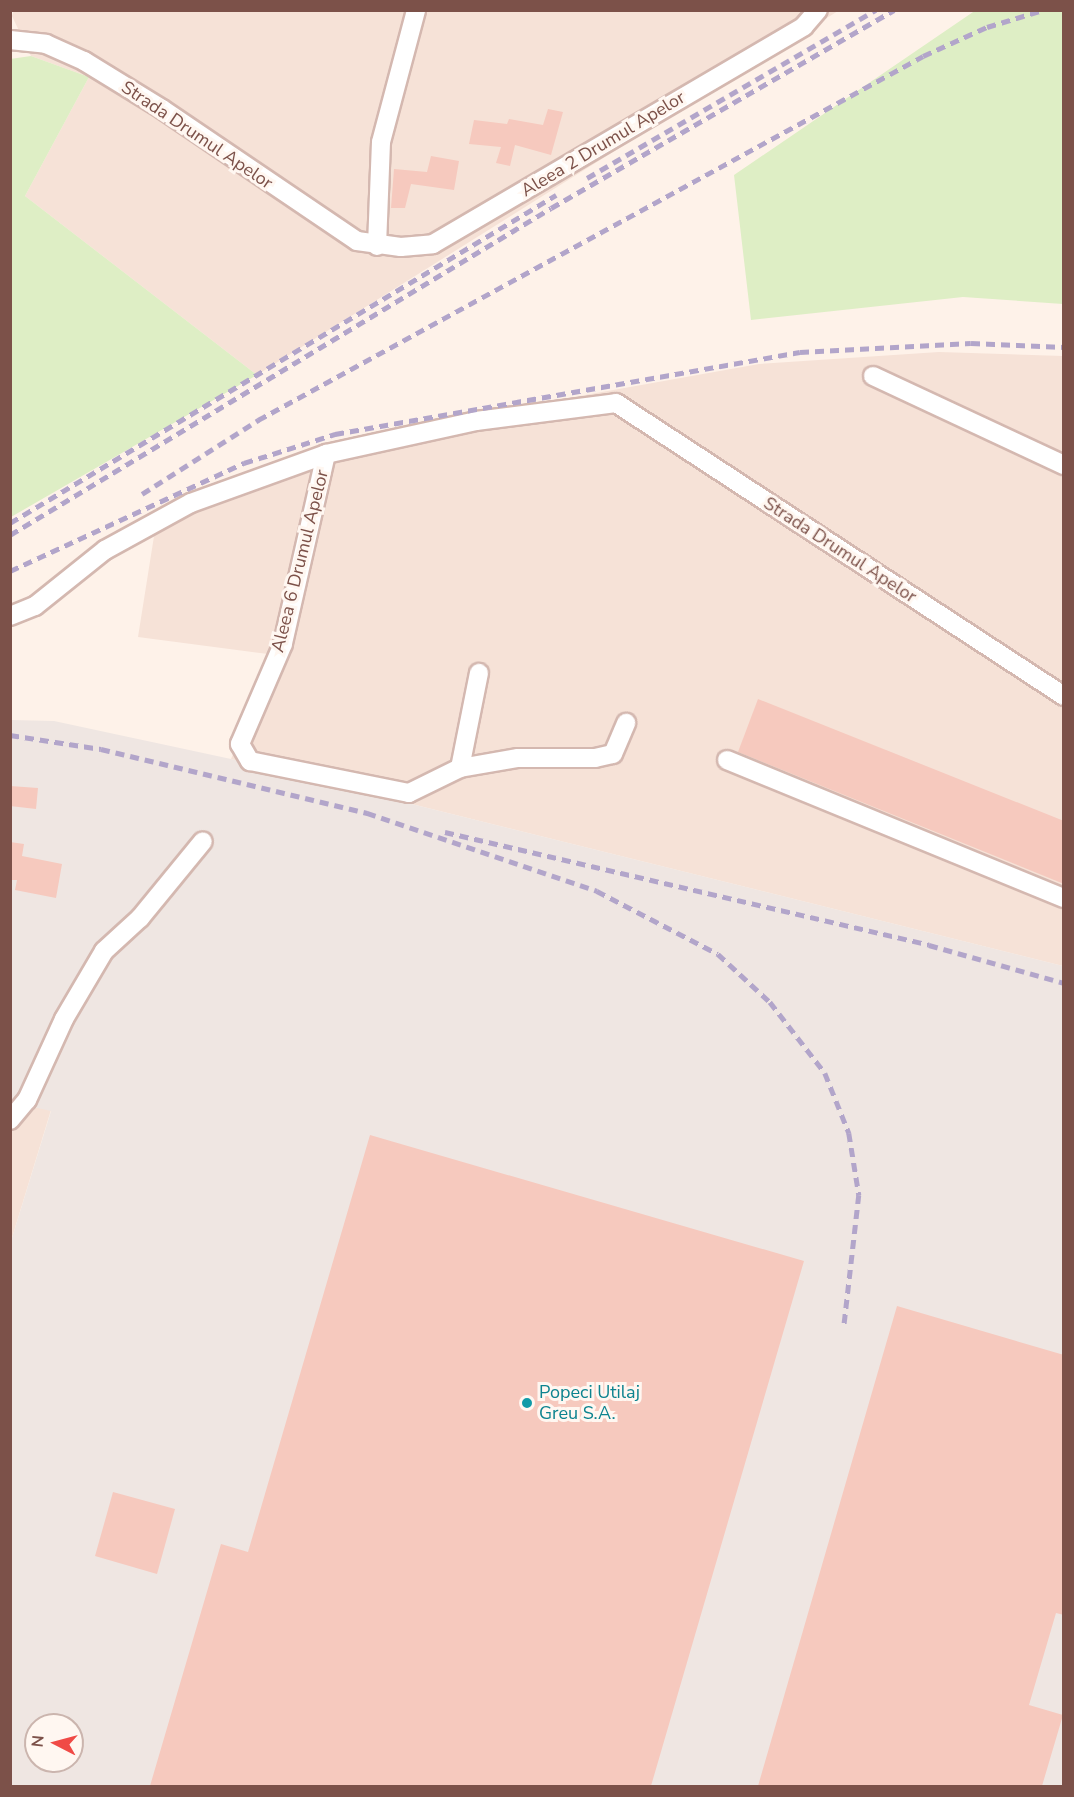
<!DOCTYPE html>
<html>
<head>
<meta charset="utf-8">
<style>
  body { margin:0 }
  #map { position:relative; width:1074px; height:1797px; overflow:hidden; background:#fef2e9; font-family:"Nunito Sans",sans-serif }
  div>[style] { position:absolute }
  .residential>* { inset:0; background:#f6e2d7 }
  .industrial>* { inset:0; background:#efe6e2 }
  .green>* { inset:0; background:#deeec5 }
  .building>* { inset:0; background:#f6c9be }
  .roads { filter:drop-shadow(2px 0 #d4b8b0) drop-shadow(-2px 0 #d4b8b0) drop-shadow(0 2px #d4b8b0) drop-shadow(0 -2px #d4b8b0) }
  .street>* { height:18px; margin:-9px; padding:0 9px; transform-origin:9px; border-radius:9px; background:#fff }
  .rail>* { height:4.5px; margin-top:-2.25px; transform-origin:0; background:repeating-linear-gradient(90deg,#b2a5ca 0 9px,transparent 0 15px) }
  .dots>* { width:16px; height:16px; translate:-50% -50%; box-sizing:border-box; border:3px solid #fff7f1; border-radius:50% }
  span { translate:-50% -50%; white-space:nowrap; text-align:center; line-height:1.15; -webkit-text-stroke:6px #fff7f1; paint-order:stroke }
  .street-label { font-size:18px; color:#7c5149 }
  .culture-label { font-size:18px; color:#0d838f }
  .left { translate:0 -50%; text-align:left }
  .frame { position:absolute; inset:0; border:12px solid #7c5149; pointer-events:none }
  .north { position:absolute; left:24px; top:1713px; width:60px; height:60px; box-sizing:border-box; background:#fff7f1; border:2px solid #cbb5ae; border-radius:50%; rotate:276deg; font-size:16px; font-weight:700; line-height:24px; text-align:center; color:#7c5149 }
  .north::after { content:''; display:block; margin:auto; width:21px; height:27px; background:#f04a46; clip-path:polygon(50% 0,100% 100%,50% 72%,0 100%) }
</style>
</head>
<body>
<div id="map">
  <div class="residential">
    <i style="clip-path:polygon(14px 10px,838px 11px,257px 375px,25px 196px,89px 77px,31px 56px,12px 16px)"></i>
    <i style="clip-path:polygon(939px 352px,1063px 356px,1063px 966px,231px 759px,276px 655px,138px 637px,158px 511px,377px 432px,759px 364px)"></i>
    <i style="clip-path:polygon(11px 1102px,51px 1110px,11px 1241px)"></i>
  </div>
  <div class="industrial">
    <i style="clip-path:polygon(evenodd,11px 720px,54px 721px,231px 759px,1063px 966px,1063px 1786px,11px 1786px,11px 1241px,51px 1111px,11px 1102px,11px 720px,36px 1725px,72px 1725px,72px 1761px,36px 1761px,36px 1725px)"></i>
  </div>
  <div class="green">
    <i style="clip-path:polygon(976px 10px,1063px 11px,1063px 304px,963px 297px,751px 320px,734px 175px)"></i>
    <i style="clip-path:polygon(31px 56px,89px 77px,25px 196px,257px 375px,11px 517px,10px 59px)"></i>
  </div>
  <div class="building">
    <i style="clip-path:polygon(548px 109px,563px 112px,551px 155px,515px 145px,510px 166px,496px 163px,501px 147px,469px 144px,474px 120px,507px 124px,509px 119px,543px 125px)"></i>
    <i style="clip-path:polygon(431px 156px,459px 161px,454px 190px,411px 184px,405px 208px,391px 208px,394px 169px,427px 172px)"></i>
    <i style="clip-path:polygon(758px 699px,1064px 821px,1064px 884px,738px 752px)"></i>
    <i style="clip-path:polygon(10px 786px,38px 788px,36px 809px,10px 806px)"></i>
    <i style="clip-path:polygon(10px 842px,24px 844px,22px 856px,62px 864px,56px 898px,15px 890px,17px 880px,10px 880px)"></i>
    <i style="clip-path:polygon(370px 1135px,804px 1261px,651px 1786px,150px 1786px,221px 1544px,248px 1552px)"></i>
    <i style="clip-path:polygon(897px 1306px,1064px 1355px,1064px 1615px,1056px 1613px,1029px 1705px,1063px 1715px,1042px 1786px,758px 1786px)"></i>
    <i style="clip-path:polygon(113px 1492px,175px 1509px,157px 1574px,95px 1556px)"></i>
  </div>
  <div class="roads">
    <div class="street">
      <i style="left:10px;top:40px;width:36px;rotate:6deg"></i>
      <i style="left:46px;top:44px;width:42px;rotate:24.1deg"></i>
      <i style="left:84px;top:61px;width:92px;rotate:31.6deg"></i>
      <i style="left:162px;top:109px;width:235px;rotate:34.1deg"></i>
      <i style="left:357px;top:241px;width:44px;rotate:7.8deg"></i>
      <i style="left:401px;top:247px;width:32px;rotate:-5deg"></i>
      <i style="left:433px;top:244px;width:430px;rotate:-30.4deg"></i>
      <i style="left:804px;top:26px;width:21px;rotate:-49deg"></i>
      <i style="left:377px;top:246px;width:104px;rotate:-87.8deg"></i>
      <i style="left:381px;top:142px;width:137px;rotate:-75.1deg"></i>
      <i style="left:873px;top:376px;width:211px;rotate:25deg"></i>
      <i style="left:326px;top:454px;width:195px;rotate:102.8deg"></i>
      <i style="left:283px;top:644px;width:109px;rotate:113.3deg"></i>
      <i style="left:240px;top:744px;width:20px;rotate:60deg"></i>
      <i style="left:250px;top:761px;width:162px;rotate:11.4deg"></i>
      <i style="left:409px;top:793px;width:57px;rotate:-26.1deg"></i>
      <i style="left:460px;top:768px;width:59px;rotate:-9.8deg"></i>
      <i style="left:518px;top:758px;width:77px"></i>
      <i style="left:595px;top:758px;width:18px;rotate:-13deg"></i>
      <i style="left:613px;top:754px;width:34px;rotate:-67deg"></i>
      <i style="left:10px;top:616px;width:27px;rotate:-22deg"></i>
      <i style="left:35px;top:606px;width:90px;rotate:-38.7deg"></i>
      <i style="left:105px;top:550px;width:98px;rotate:-28.7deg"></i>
      <i style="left:191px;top:503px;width:144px;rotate:-19.9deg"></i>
      <i style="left:326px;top:454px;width:154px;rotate:-12.4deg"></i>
      <i style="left:476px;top:421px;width:141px;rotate:-7.3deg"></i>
      <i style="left:616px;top:403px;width:535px;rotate:33.19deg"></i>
      <i style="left:727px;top:760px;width:364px;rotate:22.3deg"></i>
      <i style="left:460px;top:768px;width:97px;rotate:-78.7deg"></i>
      <i style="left:10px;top:1120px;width:26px;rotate:-50deg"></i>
      <i style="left:27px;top:1100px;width:89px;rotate:-65.4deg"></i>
      <i style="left:64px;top:1019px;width:79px;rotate:-59.5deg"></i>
      <i style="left:104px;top:951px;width:49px;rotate:-42.5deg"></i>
      <i style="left:140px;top:918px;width:99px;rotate:-50.7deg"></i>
    </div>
  </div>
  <div class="rail">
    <i style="left:587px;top:178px;width:334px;rotate:-30.2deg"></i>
    <i style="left:142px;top:494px;width:138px;rotate:-32.5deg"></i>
    <i style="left:258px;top:420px;width:758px;rotate:-28.69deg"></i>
    <i style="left:923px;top:56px;width:70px;rotate:-24.4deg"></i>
    <i style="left:987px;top:27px;width:59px;rotate:-16.9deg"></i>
    <i style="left:10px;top:523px;width:637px;rotate:-30.99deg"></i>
    <i style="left:10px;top:535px;width:632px;rotate:-31.15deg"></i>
    <i style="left:551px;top:208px;width:396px;rotate:-30deg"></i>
    <i style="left:10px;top:571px;width:258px;rotate:-24.8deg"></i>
    <i style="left:244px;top:463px;width:96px;rotate:-17.7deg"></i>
    <i style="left:335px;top:434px;width:472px;rotate:-10deg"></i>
    <i style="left:800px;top:352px;width:171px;rotate:-3deg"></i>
    <i style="left:971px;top:343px;width:93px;rotate:2.5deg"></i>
    <i style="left:10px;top:735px;width:92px;rotate:8.7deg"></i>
    <i style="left:101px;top:749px;width:274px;rotate:13.5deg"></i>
    <i style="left:367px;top:813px;width:243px;rotate:18.7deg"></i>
    <i style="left:597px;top:891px;width:136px;rotate:27.5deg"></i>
    <i style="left:718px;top:954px;width:71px;rotate:42.7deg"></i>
    <i style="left:770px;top:1002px;width:90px;rotate:52.2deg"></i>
    <i style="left:825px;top:1073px;width:65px;rotate:68.2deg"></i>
    <i style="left:849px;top:1133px;width:63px;rotate:80.8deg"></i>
    <i style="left:859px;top:1195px;width:133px;rotate:96.5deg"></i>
    <i style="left:445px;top:832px;width:497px;rotate:13.1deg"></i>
    <i style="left:929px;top:945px;width:140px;rotate:15.7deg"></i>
  </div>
  <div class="dots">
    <i style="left:527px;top:1403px;background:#0f9aa8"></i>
  </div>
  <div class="street-label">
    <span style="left:197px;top:135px;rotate:34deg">Strada Drumul Apelor</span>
    <span style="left:603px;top:144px;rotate:-31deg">Aleea 2 Drumul Apelor</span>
    <span style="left:840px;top:550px;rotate:33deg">Strada Drumul Apelor</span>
    <span style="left:300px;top:561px;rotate:-76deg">Aleea 6 Drumul Apelor</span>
  </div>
  <div class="culture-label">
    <span class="left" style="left:539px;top:1403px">Popeci Utilaj<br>Greu S.A.</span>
  </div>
  <div class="frame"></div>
  <div class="north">N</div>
</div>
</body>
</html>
